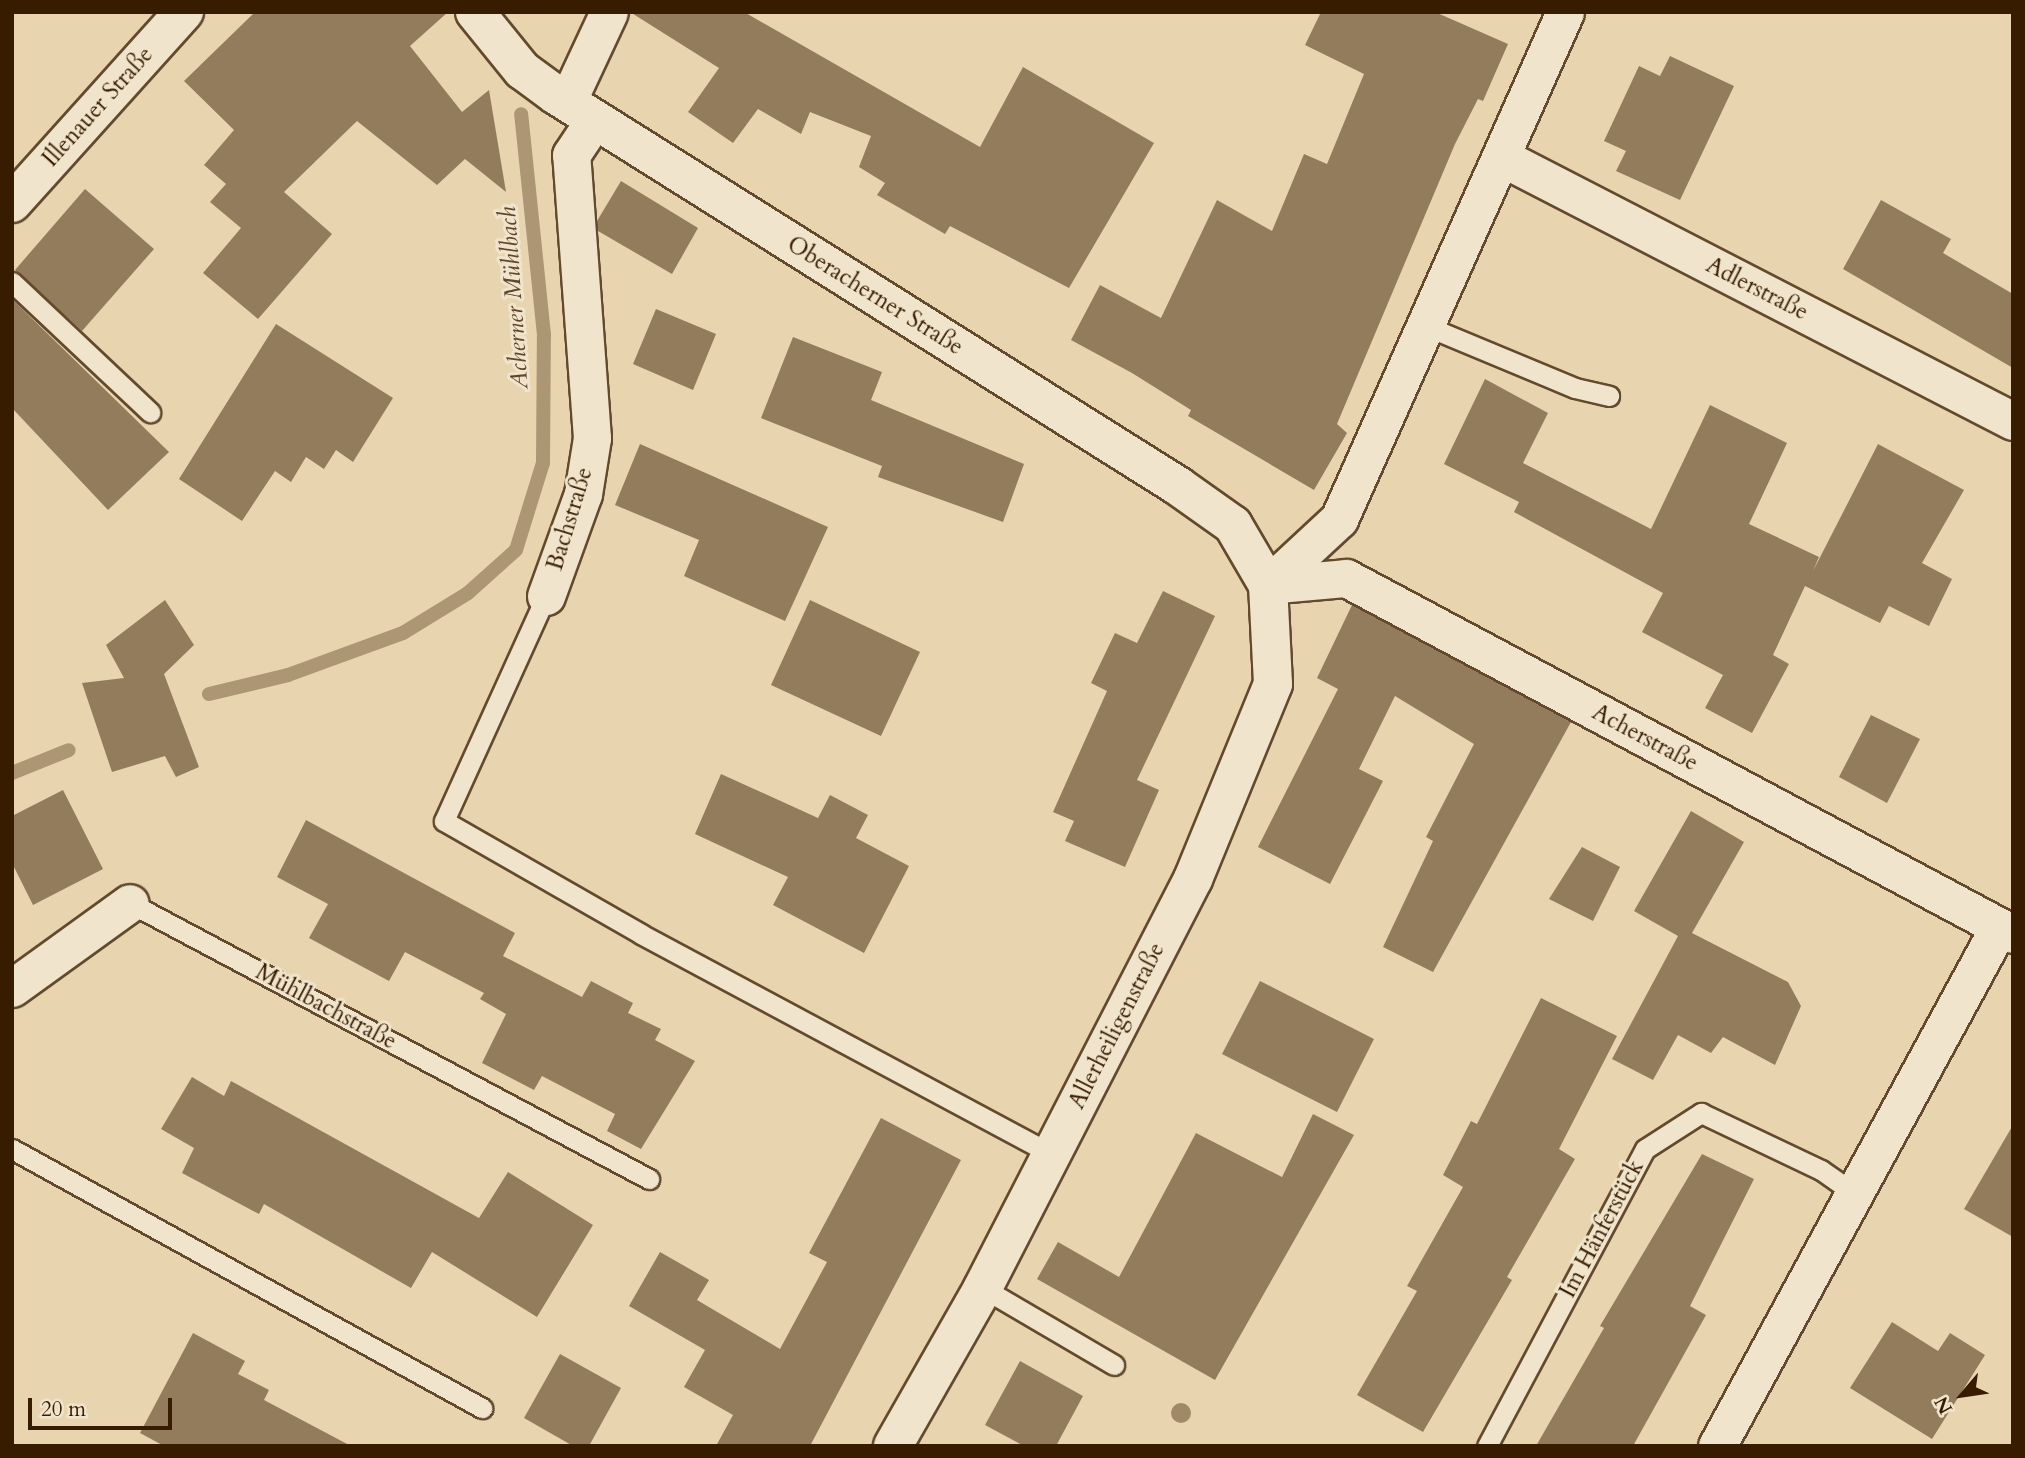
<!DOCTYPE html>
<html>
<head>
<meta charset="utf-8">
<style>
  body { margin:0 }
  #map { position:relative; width:2025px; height:1458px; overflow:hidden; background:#e8d5b0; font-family:Cardo,serif }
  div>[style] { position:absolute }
  .stream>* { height:14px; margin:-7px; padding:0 7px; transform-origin:7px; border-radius:7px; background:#ac9674 }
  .building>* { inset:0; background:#937c5c }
  .roads { filter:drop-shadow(2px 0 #634a2c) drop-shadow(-2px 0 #634a2c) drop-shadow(0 2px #634a2c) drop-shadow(0 -2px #634a2c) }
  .service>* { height:19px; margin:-9.5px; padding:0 9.5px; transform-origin:9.5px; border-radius:9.5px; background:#f0e4cc }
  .minor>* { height:37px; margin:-18.5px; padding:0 18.5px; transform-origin:18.5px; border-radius:18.5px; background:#f0e4cc }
  .tertiary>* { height:38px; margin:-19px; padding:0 19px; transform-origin:19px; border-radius:19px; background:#f0e4cc }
  .secondary>* { height:38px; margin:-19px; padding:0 19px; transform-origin:19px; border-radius:19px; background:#f0e4cc }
  .trees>* { width:20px; height:20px; margin:-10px; border-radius:50%; background:#9f8967 }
  span { translate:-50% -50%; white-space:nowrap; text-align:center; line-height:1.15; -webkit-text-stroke:6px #f0e4cc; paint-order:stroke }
  .street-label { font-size:23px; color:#371c00 }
  .water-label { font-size:24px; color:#604729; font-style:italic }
  .frame { position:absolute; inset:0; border:14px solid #371c00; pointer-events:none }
  .north { position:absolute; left:1927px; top:1360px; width:70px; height:70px; -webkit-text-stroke:5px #f0e4cc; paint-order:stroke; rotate:241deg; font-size:19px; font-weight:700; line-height:28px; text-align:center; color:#371c00 }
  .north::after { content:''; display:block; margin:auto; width:24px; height:32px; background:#371c00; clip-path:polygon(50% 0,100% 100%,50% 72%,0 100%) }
  .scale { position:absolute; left:28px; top:1398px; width:144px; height:32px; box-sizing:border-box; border:4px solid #371c00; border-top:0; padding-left:9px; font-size:21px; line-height:24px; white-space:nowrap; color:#371c00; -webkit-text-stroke:5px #f0e4cc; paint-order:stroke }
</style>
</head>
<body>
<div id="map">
  <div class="stream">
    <i style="left:209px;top:694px;width:81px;rotate:-13.5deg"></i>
    <i style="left:288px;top:675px;width:122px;rotate:-20.1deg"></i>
    <i style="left:403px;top:633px;width:76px;rotate:-31.6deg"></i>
    <i style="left:468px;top:593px;width:64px;rotate:-41.9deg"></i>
    <i style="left:516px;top:550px;width:91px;rotate:-72.8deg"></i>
    <i style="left:543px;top:463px;width:128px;rotate:-89.6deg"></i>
    <i style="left:544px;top:335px;width:222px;rotate:-95.9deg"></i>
    <i style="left:12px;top:773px;width:61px;rotate:-22deg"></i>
  </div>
  <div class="building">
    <i style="clip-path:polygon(255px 12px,448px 12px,410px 46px,462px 112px,489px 90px,506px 192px,465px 159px,437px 185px,357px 121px,284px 192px,332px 234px,258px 319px,203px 273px,241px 228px,210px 202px,226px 184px,204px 165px,234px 130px,184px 81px)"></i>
    <i style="clip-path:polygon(630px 12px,744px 12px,980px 147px,1023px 67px,1154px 143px,1069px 288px,950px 226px,945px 234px,877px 195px,885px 183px,859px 167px,871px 136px,810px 112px,801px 134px,758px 109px,733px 143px,688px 112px,719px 68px)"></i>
    <i style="clip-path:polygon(1321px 12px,1435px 12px,1508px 44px,1483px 101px,1478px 99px,1455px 144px,1337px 424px,1347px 433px,1314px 490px,1188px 416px,1191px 410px,1132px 373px,1071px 340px,1100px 285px,1161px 318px,1217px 200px,1272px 231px,1304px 154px,1327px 164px,1364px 74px,1305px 45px)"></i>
    <i style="clip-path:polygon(1670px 56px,1734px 86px,1680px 200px,1616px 171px,1626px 151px,1604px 141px,1639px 66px,1660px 76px)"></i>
    <i style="clip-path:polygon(621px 181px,698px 228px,672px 274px,598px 231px,597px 221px)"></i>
    <i style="clip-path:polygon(85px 189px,154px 249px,82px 331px,15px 270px)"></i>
    <i style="clip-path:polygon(1881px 200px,1951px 239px,1943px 253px,2013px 294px,2013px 368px,1843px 269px)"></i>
    <i style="clip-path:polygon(12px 299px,169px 452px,108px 510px,12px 408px)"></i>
    <i style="clip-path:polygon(656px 309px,716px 334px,693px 390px,633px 364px)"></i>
    <i style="clip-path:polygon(276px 324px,393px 398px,353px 462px,336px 450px,324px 469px,306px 457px,291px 482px,275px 471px,242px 521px,179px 479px)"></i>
    <i style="clip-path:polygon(793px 337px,882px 372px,871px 400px,1024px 464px,1003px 522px,878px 477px,882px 466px,761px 418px)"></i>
    <i style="clip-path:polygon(1485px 379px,1548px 413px,1523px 463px,1651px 529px,1710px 405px,1787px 443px,1749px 524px,1819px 557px,1813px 571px,1878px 444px,1964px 490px,1922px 563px,1952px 579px,1929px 626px,1889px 606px,1880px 623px,1805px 586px,1773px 655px,1789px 664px,1752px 733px,1705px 708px,1723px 675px,1642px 632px,1663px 593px,1514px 512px,1519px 502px,1444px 464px)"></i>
    <i style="clip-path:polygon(640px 444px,828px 527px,785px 621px,684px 576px,699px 540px,615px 505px)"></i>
    <i style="clip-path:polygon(1163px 591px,1215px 616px,1137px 780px,1159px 790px,1125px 867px,1065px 841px,1074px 821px,1053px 812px,1107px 691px,1091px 683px,1115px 633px,1137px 643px)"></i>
    <i style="clip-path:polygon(165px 600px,194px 645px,164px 674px,199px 767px,176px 777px,165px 756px,112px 772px,82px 683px,124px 678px,106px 645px)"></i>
    <i style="clip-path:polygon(810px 600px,920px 652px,881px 736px,771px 685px)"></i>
    <i style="clip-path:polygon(1352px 605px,1571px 722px,1433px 972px,1383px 947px,1433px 841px,1426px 837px,1474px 744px,1395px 696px,1359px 769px,1383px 781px,1330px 884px,1258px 847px,1338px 689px,1317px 678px)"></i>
    <i style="clip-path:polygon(1871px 715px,1920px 739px,1887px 803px,1839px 777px)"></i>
    <i style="clip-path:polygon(721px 774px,818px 818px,830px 795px,868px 815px,856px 838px,909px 866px,864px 953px,773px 905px,788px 877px,695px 834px)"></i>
    <i style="clip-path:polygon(63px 790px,103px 869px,33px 905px,12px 863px,12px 816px)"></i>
    <i style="clip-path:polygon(1691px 811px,1744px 842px,1692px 933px,1788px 982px,1801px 1006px,1775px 1065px,1723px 1037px,1711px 1053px,1678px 1035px,1653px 1080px,1612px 1059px,1678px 936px,1634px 911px)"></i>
    <i style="clip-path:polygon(306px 820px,515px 933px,503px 956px,582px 997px,591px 981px,633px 1003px,628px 1013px,661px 1029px,655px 1040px,695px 1061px,641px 1149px,607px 1131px,615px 1114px,542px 1076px,534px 1090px,482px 1063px,506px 1014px,480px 999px,484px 993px,405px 952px,389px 981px,309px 938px,328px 904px,277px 877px)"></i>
    <i style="clip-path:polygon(1582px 847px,1620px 867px,1593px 921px,1549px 899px)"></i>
    <i style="clip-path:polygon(1260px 981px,1374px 1039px,1337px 1112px,1222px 1054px)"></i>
    <i style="clip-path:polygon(1541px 998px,1617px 1036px,1559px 1149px,1575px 1159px,1507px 1277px,1512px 1280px,1423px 1432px,1357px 1395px,1417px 1291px,1407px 1286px,1463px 1187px,1443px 1175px,1471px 1121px,1477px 1124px)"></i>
    <i style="clip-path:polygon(192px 1077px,224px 1096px,231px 1081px,479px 1218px,508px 1172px,593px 1225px,537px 1317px,432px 1252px,411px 1288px,264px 1204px,259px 1214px,182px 1173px,194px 1148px,161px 1129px)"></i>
    <i style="clip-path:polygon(1313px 1114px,1354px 1135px,1215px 1380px,1037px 1279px,1058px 1242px,1119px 1277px,1196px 1133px,1282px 1177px)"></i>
    <i style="clip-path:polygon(881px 1118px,961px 1160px,810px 1446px,716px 1446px,733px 1415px,684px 1387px,705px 1350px,629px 1306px,660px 1252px,709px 1280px,697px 1300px,780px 1349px,827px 1262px,809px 1253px)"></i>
    <i style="clip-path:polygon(2013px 1125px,2013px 1237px,1964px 1209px)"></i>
    <i style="clip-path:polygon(1702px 1154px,1754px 1179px,1690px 1306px,1706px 1315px,1633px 1446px,1536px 1446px,1604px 1328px,1600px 1326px)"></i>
    <i style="clip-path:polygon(1892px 1322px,1938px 1351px,1950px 1333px,1985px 1355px,1932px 1439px,1850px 1388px)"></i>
    <i style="clip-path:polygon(193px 1333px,245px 1361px,238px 1374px,269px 1390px,264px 1400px,351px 1446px,164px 1446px,140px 1433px)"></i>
    <i style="clip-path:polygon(560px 1354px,621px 1388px,589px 1446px,573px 1446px,524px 1418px)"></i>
    <i style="clip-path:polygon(1020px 1361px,1083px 1396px,1056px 1446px,1024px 1446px,985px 1425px)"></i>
  </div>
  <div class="roads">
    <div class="service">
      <i style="left:12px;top:282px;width:190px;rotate:43.3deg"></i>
      <i style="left:1426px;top:326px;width:161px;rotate:22.6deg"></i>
      <i style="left:1575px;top:388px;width:35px;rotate:13deg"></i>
      <i style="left:546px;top:596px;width:247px;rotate:114.4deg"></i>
      <i style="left:444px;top:821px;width:227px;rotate:29.8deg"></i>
      <i style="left:641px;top:934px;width:465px;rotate:28.2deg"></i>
      <i style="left:130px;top:903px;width:588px;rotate:28deg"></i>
      <i style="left:12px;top:1149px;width:537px;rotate:28.86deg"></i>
      <i style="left:983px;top:1288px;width:152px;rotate:30.4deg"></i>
      <i style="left:1487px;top:1446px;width:336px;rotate:-62deg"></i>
      <i style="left:1645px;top:1149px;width:67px;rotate:-32.7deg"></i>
      <i style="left:1701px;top:1113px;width:133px;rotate:25.4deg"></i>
      <i style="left:1821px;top:1170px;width:39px;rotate:35deg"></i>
    </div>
    <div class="minor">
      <i style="left:567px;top:102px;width:99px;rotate:-65deg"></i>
      <i style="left:1501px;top:157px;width:576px;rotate:27.28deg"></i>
      <i style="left:1268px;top:585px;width:78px;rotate:-5.1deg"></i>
      <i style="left:1346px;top:578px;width:756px;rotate:28.09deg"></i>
      <i style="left:1268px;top:585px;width:97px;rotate:-42.9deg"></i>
      <i style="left:1339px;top:519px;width:555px;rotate:-65.97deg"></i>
      <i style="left:546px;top:596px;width:109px;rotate:-70.1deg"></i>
      <i style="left:583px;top:494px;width:57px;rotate:-80.9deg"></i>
      <i style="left:592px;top:438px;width:284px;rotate:-94.2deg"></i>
      <i style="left:571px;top:155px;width:43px;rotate:-56.3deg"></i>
      <i style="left:12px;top:988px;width:145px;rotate:-35.8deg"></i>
      <i style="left:1717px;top:1446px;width:591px;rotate:-61.48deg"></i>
    </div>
    <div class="tertiary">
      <i style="left:475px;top:12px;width:75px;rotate:51deg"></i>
      <i style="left:522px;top:70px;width:42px;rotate:36.3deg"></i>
      <i style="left:556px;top:95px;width:735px;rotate:32.15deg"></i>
      <i style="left:1178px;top:486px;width:67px;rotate:35.3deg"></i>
      <i style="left:1233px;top:525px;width:69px;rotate:59.7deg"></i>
      <i style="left:1268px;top:585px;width:99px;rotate:87.1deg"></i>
      <i style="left:1273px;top:684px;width:211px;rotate:112.3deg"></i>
      <i style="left:1193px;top:879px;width:460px;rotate:117.2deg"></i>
      <i style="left:983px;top:1288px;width:182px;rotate:119.7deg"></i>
    </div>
    <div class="secondary">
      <i style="left:12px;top:203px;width:257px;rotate:-48deg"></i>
    </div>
  </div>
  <div class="trees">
    <i style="left:1181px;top:1413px"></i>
  </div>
  <div class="street-label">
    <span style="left:98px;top:107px;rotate:-48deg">Illenauer Straße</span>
    <span style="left:1757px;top:289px;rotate:27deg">Adlerstraße</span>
    <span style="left:875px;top:296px;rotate:32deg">Oberacherner Straße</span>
    <span style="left:570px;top:519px;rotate:-73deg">Bachstraße</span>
    <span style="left:1645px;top:738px;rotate:28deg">Acherstraße</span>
    <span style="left:326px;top:1007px;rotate:28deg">Mühlbachstraße</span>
    <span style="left:1117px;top:1026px;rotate:-63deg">Allerheiligenstraße</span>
    <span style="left:1602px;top:1229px;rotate:-62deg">Im Hänferstück</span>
  </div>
  <div class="water-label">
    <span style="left:514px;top:298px;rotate:-94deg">Acherner Mühlbach</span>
  </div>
  <div class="frame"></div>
  <div class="north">N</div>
  <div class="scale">20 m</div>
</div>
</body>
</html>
